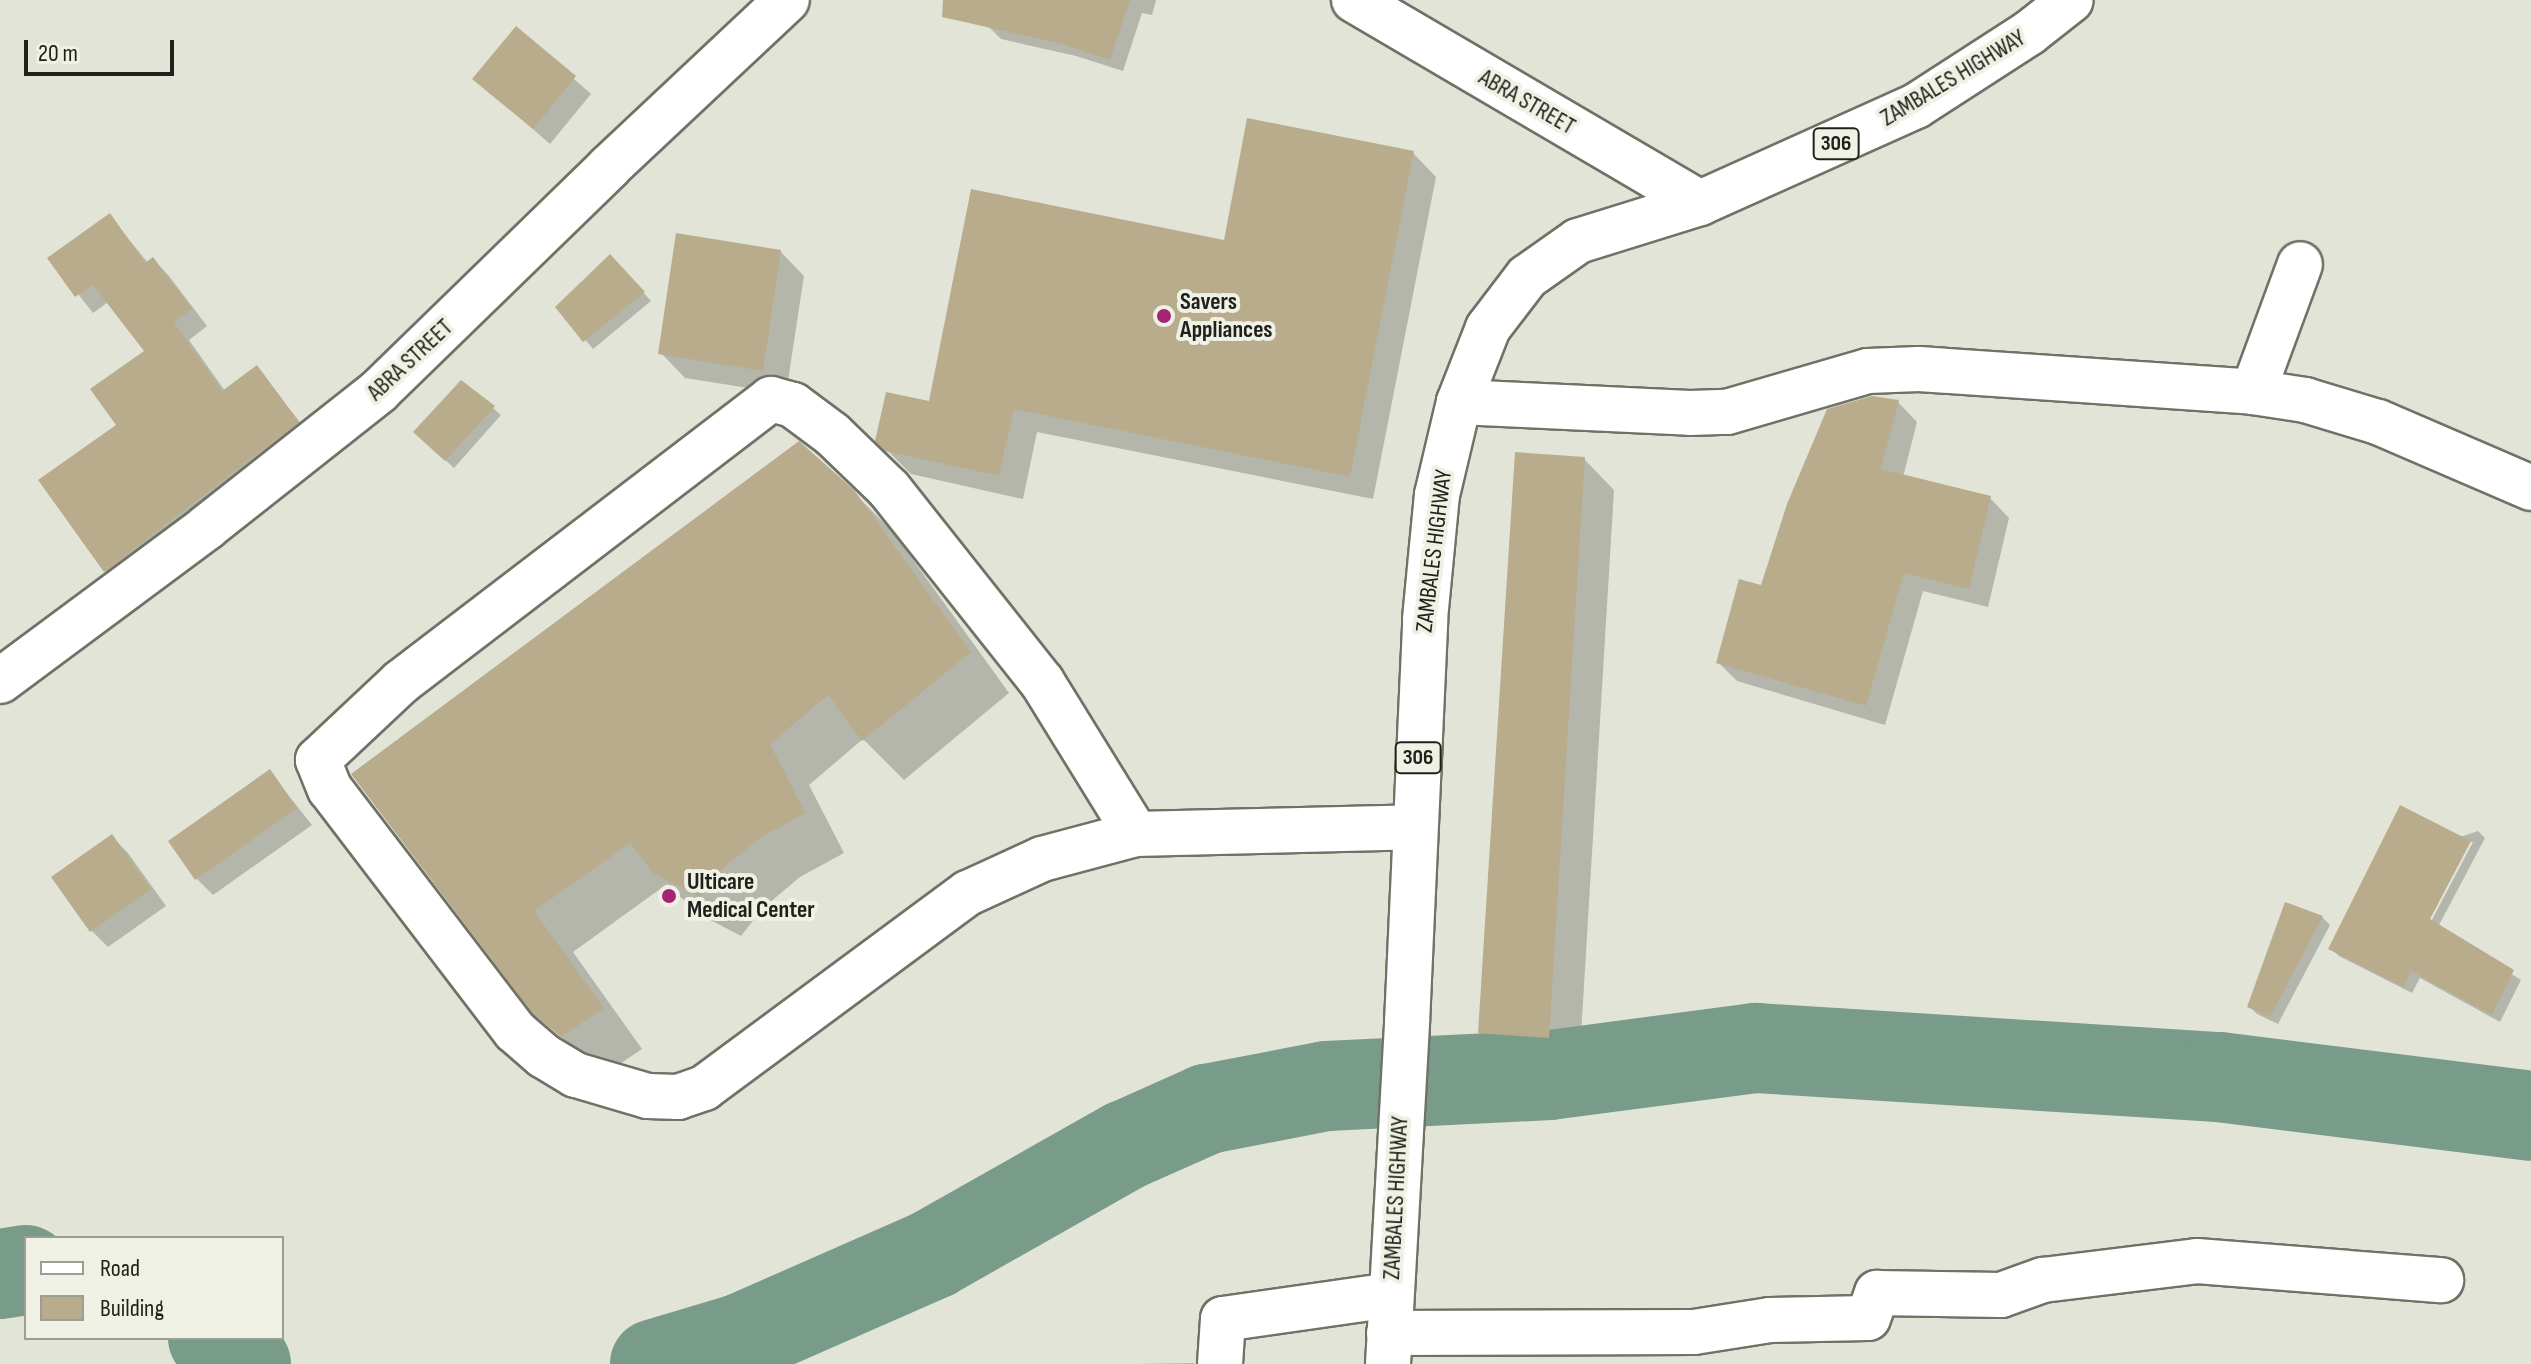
<!DOCTYPE html>
<html>
<head>
<meta charset="utf-8">
<style>
  body { margin:0 }
  #map { position:relative; width:2531px; height:1364px; overflow:hidden; background:#e2e4d7; font-family:"Sofia Sans Condensed",sans-serif }
  div>[style] { position:absolute }
  .shadow>* { inset:0; background:#0003 }
  .river>* { height:90px; margin:-45px; padding:0 45px; transform-origin:45px; border-radius:45px; background:#799b8a }
  .building>* { inset:0; background:#b9ac8d }
  .roads { filter:drop-shadow(2px 0 #707266) drop-shadow(-2px 0 #707266) drop-shadow(0 2px #707266) drop-shadow(0 -2px #707266) }
  .minor>* { height:44px; margin:-22px; padding:0 22px; transform-origin:22px; border-radius:22px; background:#fff }
  .major>* { height:44px; margin:-22px; padding:0 22px; transform-origin:22px; border-radius:22px; background:#fff }
  .dots>* { width:22px; height:22px; translate:-50% -50%; box-sizing:border-box; border:4px solid #eff1e4; border-radius:50% }
  span { translate:-50% -50%; white-space:nowrap; text-align:center; line-height:1.15; -webkit-text-stroke:8px #eff1e4; paint-order:stroke }
  .shield-label span { padding:2px 6px; background:#eff1e4; border:2px solid; border-radius:6px; -webkit-text-stroke-width:0 }
  .shield-label { font-size:22px; color:#20211c; font-weight:700 }
  .street-label { font-size:24px; color:#20211c }
  .poi-label { font-size:24px; color:#20211c; font-weight:700 }
  .left { translate:0 -50%; text-align:left }
  .legend { position:absolute; left:24px; top:1236px; width:260px; height:104px; box-sizing:border-box; background:#eff1e4; border:2px solid #9c9e94; margin:0; padding:10px 14px; list-style:none; font-size:24px; color:#20211c }
  .legend li { display:flex; align-items:center; gap:16px; height:40px }
  .legend b { width:40px; border:2px solid #9c9e94 }
  .scale { position:absolute; left:24px; top:40px; width:150px; height:36px; box-sizing:border-box; border:4px solid #20211c; border-top:0; padding-left:10px; font-size:24px; line-height:28px; white-space:nowrap; color:#20211c; -webkit-text-stroke:6px #eff1e4; paint-order:stroke }
</style>
</head>
<body>
<div id="map">
  <div class="shadow">
    <i style="clip-path:polygon(994px 0,1156px 0,1152px 15px,1142px 13px,1123px 71px,1076px 56px,1001px 39px,988px 26px)"></i>
    <i style="clip-path:polygon(517px 29px,591px 94px,550px 144px,475px 79px)"></i>
    <i style="clip-path:polygon(1413px 153px,1436px 177px,1373px 499px,1037px 432px,1023px 499px,911px 474px,877px 440px,931px 404px,1225px 242px)"></i>
    <i style="clip-path:polygon(110px 216px,148px 263px,153px 259px,169px 276px,207px 326px,189px 340px,225px 391px,257px 368px,314px 440px,122px 587px,106px 571px,41px 480px,118px 426px,147px 351px,108px 302px,93px 313px,50px 258px)"></i>
    <i style="clip-path:polygon(780px 251px,804px 276px,786px 394px,685px 378px,661px 353px)"></i>
    <i style="clip-path:polygon(610px 257px,651px 301px,593px 349px,558px 307px)"></i>
    <i style="clip-path:polygon(1898px 402px,1917px 422px,1903px 477px,1990px 498px,2009px 518px,1988px 607px,1923px 591px,1885px 725px,1737px 681px,1718px 662px,1762px 587px)"></i>
    <i style="clip-path:polygon(493px 408px,501px 415px,454px 468px,424px 440px)"></i>
    <i style="clip-path:polygon(1584px 459px,1614px 490px,1579px 1068px,1511px 1063px,1480px 1032px)"></i>
    <i style="clip-path:polygon(852px 491px,893px 532px,1009px 693px,904px 780px,863px 739px,809px 785px,844px 853px,800px 877px,763px 908px,741px 936px,697px 913px,667px 884px,573px 952px,642px 1049px,602px 1076px,535px 1012px,354px 775px)"></i>
    <i style="clip-path:polygon(270px 772px,312px 825px,213px 895px,196px 878px)"></i>
    <i style="clip-path:polygon(evenodd,2478px 831px,2485px 838px,2438px 927px,2521px 980px,2500px 1022px,2420px 978px,2412px 993px,2339px 956px,2331px 948px,2457px 838px,2478px 831px,2469px 842px,2473px 842px,2427px 929px,2423px 927px,2469px 842px)"></i>
    <i style="clip-path:polygon(111px 836px,128px 853px,166px 906px,108px 947px,92px 931px)"></i>
    <i style="clip-path:polygon(2322px 917px,2330px 925px,2278px 1024px,2257px 1014px,2249px 1006px)"></i>
    <i style="clip-path:polygon(1194px 1363px,1195px 1364px,1136px 1364px)"></i>
  </div>
  <div class="river">
    <i style="left:0;top:1274px;width:26px;rotate:-9deg"></i>
    <i style="left:213px;top:1338px;width:42px;rotate:38.2deg"></i>
    <i style="left:655px;top:1364px;width:91px;rotate:-16.6deg"></i>
    <i style="left:742px;top:1338px;width:209px;rotate:-23.7deg"></i>
    <i style="left:933px;top:1254px;width:222px;rotate:-29.5deg"></i>
    <i style="left:1126px;top:1145px;width:89px;rotate:-24deg"></i>
    <i style="left:1207px;top:1109px;width:122px;rotate:-10.9deg"></i>
    <i style="left:1327px;top:1086px;width:223px;rotate:-2.8deg"></i>
    <i style="left:1550px;top:1075px;width:208px;rotate:-7.5deg"></i>
    <i style="left:1756px;top:1048px;width:464px;rotate:3.6deg"></i>
    <i style="left:2219px;top:1077px;width:314px;rotate:7.1deg"></i>
  </div>
  <div class="building">
    <i style="clip-path:polygon(943px 0,1130px 0,1110px 60px,1062px 44px,942px 17px)"></i>
    <i style="clip-path:polygon(516px 26px,576px 76px,533px 129px,472px 79px)"></i>
    <i style="clip-path:polygon(1247px 118px,1414px 151px,1350px 477px,1014px 409px,999px 476px,885px 451px,875px 441px,886px 392px,929px 401px,971px 189px,1224px 240px)"></i>
    <i style="clip-path:polygon(110px 213px,145px 263px,153px 257px,192px 309px,174px 322px,222px 391px,257px 365px,299px 422px,104px 572px,38px 480px,116px 425px,90px 389px,144px 351px,93px 285px,75px 297px,47px 258px)"></i>
    <i style="clip-path:polygon(676px 233px,781px 250px,763px 371px,658px 354px)"></i>
    <i style="clip-path:polygon(610px 254px,645px 292px,583px 342px,555px 307px)"></i>
    <i style="clip-path:polygon(461px 380px,495px 406px,445px 461px,413px 432px)"></i>
    <i style="clip-path:polygon(1872px 396px,1899px 400px,1881px 469px,1991px 496px,1969px 589px,1904px 573px,1866px 706px,1716px 663px,1739px 579px,1761px 585px,1787px 504px,1827px 409px)"></i>
    <i style="clip-path:polygon(799px 441px,854px 490px,971px 652px,862px 741px,828px 695px,770px 744px,805px 813px,760px 838px,723px 868px,700px 897px,654px 874px,630px 843px,534px 911px,604px 1008px,561px 1037px,533px 1014px,351px 774px)"></i>
    <i style="clip-path:polygon(1515px 452px,1585px 457px,1549px 1038px,1478px 1033px)"></i>
    <i style="clip-path:polygon(270px 769px,297px 808px,195px 880px,168px 841px)"></i>
    <i style="clip-path:polygon(2400px 805px,2471px 841px,2430px 919px,2514px 970px,2492px 1015px,2411px 971px,2404px 987px,2328px 949px)"></i>
    <i style="clip-path:polygon(112px 834px,151px 889px,90px 932px,51px 877px)"></i>
    <i style="clip-path:polygon(2285px 902px,2323px 916px,2270px 1017px,2247px 1007px)"></i>
  </div>
  <div class="roads">
    <div class="minor">
      <i style="left:1354px;top:0;width:401px;rotate:30.4deg"></i>
      <i style="left:2253px;top:392px;width:136px;rotate:-69.8deg"></i>
      <i style="left:1459px;top:402px;width:231px;rotate:2.7deg"></i>
      <i style="left:1690px;top:413px;width:37px;rotate:-2deg"></i>
      <i style="left:1727px;top:412px;width:147px;rotate:-16.2deg"></i>
      <i style="left:1868px;top:371px;width:51px;rotate:-2.2deg"></i>
      <i style="left:1919px;top:369px;width:335px;rotate:3.9deg"></i>
      <i style="left:2253px;top:392px;width:53px;rotate:8.7deg"></i>
      <i style="left:2305px;top:400px;width:76px;rotate:16.8deg"></i>
      <i style="left:2378px;top:422px;width:167px;rotate:23.3deg"></i>
      <i style="left:0;top:681px;width:258px;rotate:-36.6deg"></i>
      <i style="left:207px;top:527px;width:219px;rotate:-38.3deg"></i>
      <i style="left:379px;top:391px;width:321px;rotate:-44.2deg"></i>
      <i style="left:609px;top:167px;width:244px;rotate:-43.2deg"></i>
      <i style="left:1136px;top:834px;width:179px;rotate:-121.7deg"></i>
      <i style="left:1042px;top:682px;width:246px;rotate:-128.4deg"></i>
      <i style="left:889px;top:489px;width:79px;rotate:-136deg"></i>
      <i style="left:832px;top:434px;width:49px;rotate:-143.4deg"></i>
      <i style="left:793px;top:405px;width:23px;rotate:-165deg"></i>
      <i style="left:771px;top:399px;width:466px;rotate:142.6deg"></i>
      <i style="left:401px;top:682px;width:114px;rotate:136.8deg"></i>
      <i style="left:318px;top:760px;width:31px;rotate:68deg"></i>
      <i style="left:330px;top:789px;width:305px;rotate:52.6deg"></i>
      <i style="left:515px;top:1031px;width:38px;rotate:41deg"></i>
      <i style="left:544px;top:1056px;width:37px;rotate:31deg"></i>
      <i style="left:576px;top:1075px;width:75px;rotate:16.3deg"></i>
      <i style="left:648px;top:1096px;width:30px;rotate:2deg"></i>
      <i style="left:678px;top:1097px;width:28px;rotate:-19deg"></i>
      <i style="left:704px;top:1088px;width:328px;rotate:-36.5deg"></i>
      <i style="left:968px;top:893px;width:81px;rotate:-24.7deg"></i>
      <i style="left:1042px;top:859px;width:97px;rotate:-14.9deg"></i>
      <i style="left:1136px;top:834px;width:278px;rotate:-1.4deg"></i>
      <i style="left:1389px;top:1333px;width:305px;rotate:-0.2deg"></i>
      <i style="left:1694px;top:1332px;width:77px;rotate:-9deg"></i>
      <i style="left:1770px;top:1320px;width:98px;rotate:-1.2deg"></i>
      <i style="left:1868px;top:1318px;width:27px;rotate:-70deg"></i>
      <i style="left:1877px;top:1293px;width:124px;rotate:0.9deg"></i>
      <i style="left:2001px;top:1295px;width:45px;rotate:-19.7deg"></i>
      <i style="left:2043px;top:1280px;width:155px;rotate:-7deg"></i>
      <i style="left:2197px;top:1261px;width:245px;rotate:4.5deg"></i>
      <i style="left:1220px;top:1364px;width:45px;rotate:-86.2deg"></i>
      <i style="left:1223px;top:1319px;width:170px;rotate:-8.1deg"></i>
    </div>
    <div class="major">
      <i style="left:1388px;top:1364px;width:342px;rotate:-86.8deg"></i>
      <i style="left:1407px;top:1023px;width:404px;rotate:-87.4deg"></i>
      <i style="left:1425px;top:619px;width:125px;rotate:-84.5deg"></i>
      <i style="left:1437px;top:495px;width:96px;rotate:-76.7deg"></i>
      <i style="left:1459px;top:402px;width:79px;rotate:-68.6deg"></i>
      <i style="left:1488px;top:328px;width:64px;rotate:-52.6deg"></i>
      <i style="left:1527px;top:277px;width:62px;rotate:-35.2deg"></i>
      <i style="left:1578px;top:241px;width:128px;rotate:-17.3deg"></i>
      <i style="left:1700px;top:203px;width:237px;rotate:-24.2deg"></i>
      <i style="left:1916px;top:106px;width:135px;rotate:-32.9deg"></i>
      <i style="left:2029px;top:33px;width:53px;rotate:-38.2deg"></i>
    </div>
  </div>
  <div class="dots">
    <i style="left:1164px;top:316px;background:#a52473"></i>
    <i style="left:669px;top:896px;background:#a52473"></i>
  </div>
  <div class="shield-label">
    <span style="left:1836px;top:144px">306</span>
    <span style="left:1418px;top:758px">306</span>
  </div>
  <div class="street-label">
    <span style="left:1953px;top:78px;rotate:-31deg">ZAMBALES HIGHWAY</span>
    <span style="left:1527px;top:102px;rotate:30deg">ABRA STREET</span>
    <span style="left:410px;top:360px;rotate:-43deg">ABRA STREET</span>
    <span style="left:1434px;top:551px;rotate:-83deg">ZAMBALES HIGHWAY</span>
    <span style="left:1396px;top:1198px;rotate:-87deg">ZAMBALES HIGHWAY</span>
  </div>
  <div class="poi-label">
    <span class="left" style="left:1180px;top:316px">Savers<br>Appliances</span>
    <span class="left" style="left:687px;top:896px">Ulticare<br>Medical Center</span>
  </div>
  <ul class="legend">
  <li><b style="height:10px;background:#fff"></b>Road</li>
  <li><b style="height:22px;background:#b9ac8d"></b>Building</li>
  </ul>
  <div class="scale">20 m</div>
</div>
</body>
</html>
